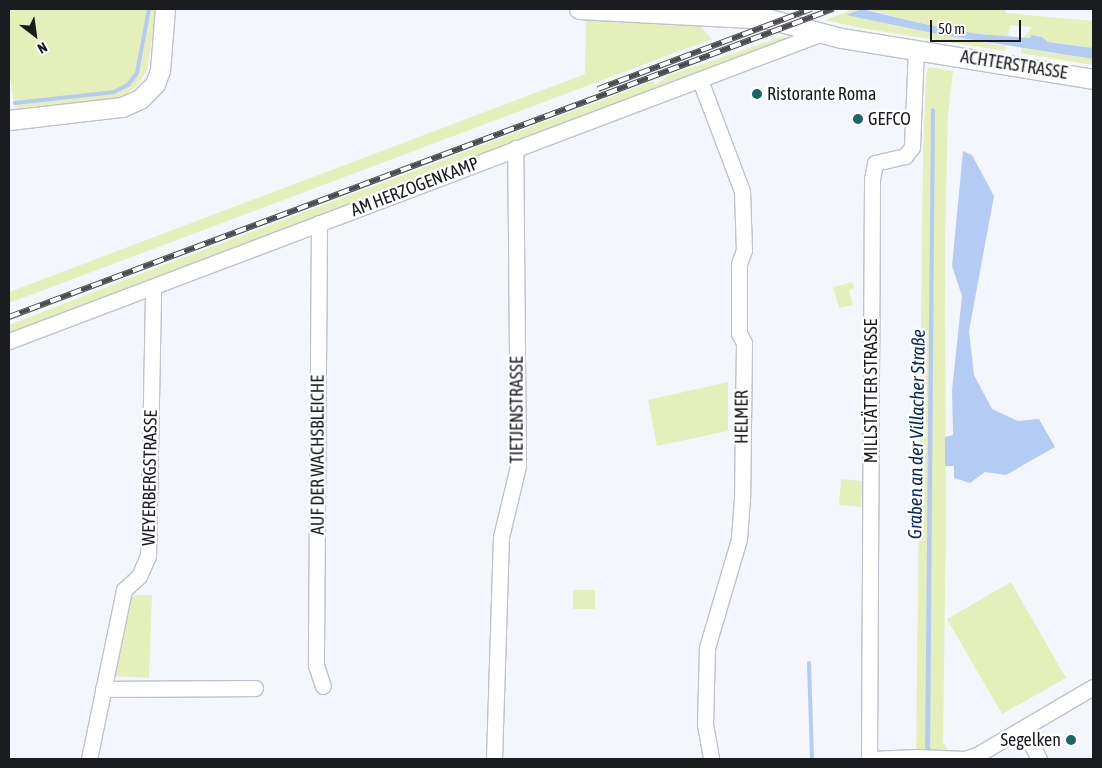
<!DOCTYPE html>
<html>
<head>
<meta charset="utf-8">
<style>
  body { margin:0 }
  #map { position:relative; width:1102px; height:768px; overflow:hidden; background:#f4f6fd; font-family:"Asap Condensed",sans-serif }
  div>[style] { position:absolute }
  .green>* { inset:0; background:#e5efba }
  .water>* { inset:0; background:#b4ccf4 }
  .stream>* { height:4px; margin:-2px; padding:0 2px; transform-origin:2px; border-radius:2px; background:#b4ccf4 }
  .roads { filter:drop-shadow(1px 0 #bfc2ce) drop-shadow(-1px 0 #bfc2ce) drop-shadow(0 1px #bfc2ce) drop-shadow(0 -1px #bfc2ce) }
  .minor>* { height:15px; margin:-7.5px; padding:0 7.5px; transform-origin:7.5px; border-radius:7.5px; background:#fff }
  .tertiary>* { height:19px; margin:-9.5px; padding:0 9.5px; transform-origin:9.5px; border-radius:9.5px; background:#fff }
  .rail>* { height:5.5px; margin-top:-2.75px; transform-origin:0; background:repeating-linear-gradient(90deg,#fff 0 11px,#4a4c50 0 22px); box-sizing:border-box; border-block:1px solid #4a4c50 }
  .dots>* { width:14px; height:14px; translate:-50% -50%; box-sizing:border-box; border:2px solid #fff; border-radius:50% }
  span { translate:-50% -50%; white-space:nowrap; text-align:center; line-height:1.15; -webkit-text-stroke:5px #fff; paint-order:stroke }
  .street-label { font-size:18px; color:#1a1c20 }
  .poi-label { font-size:18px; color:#1a1c20 }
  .left { translate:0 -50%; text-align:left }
  .right { translate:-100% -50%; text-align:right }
  .water-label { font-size:19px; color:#06285f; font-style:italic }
  .frame { position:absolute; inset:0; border:10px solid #1a1c20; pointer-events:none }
  .north { position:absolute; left:10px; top:10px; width:50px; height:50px; -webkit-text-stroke:4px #fff; paint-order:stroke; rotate:150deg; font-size:14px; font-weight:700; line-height:20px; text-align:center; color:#1a1c20 }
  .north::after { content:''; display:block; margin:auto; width:18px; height:22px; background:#1a1c20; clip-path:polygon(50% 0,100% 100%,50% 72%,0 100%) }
  .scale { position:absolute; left:930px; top:20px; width:91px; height:22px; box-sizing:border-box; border:2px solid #1a1c20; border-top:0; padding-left:6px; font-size:15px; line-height:18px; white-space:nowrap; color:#1a1c20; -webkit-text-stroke:4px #fff; paint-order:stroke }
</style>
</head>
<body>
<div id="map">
  <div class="green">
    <i style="clip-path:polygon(9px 9px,157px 9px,147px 70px,137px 86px,125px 95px,113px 99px,15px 109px,9px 72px)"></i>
    <i style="clip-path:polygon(854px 9px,862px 9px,847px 15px,942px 35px,1006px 46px,1005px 51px,861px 28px,825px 20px)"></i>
    <i style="clip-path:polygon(866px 9px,1006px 9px,1006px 13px,1093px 21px,1093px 48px,1048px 42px,1042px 37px,1031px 36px,1030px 38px,1023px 38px,1032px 27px,1010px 25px,1008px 37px,978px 34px,924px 24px)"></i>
    <i style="clip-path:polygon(586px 20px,700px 26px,712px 39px,9px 303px,9px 292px,585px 74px)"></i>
    <i style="clip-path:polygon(784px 36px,787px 39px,9px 335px,9px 325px,158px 267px,653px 81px,655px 85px,667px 76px)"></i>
    <i style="clip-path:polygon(1021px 48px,1093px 59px,1093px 65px,1021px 53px)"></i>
    <i style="clip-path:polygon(929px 67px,953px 71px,948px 114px,945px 240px,946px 523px,943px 743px,948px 749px,950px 759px,916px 759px,923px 157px,926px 74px)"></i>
    <i style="clip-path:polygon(853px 282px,854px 288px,849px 290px,853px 305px,839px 308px,833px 287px)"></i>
    <i style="clip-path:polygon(728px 382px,728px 431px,657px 446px,648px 400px)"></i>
    <i style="clip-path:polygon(841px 479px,863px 481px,861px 507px,839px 505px)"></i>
    <i style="clip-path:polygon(1011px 582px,1066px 678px,1002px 714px,947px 619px)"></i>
    <i style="clip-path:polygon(573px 590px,595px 590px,595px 609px,573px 609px)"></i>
    <i style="clip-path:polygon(136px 595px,152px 595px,149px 678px,115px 676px,129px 599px)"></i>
  </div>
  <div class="water">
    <i style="clip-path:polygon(862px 9px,924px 24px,978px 34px,1030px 38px,1031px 35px,1042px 37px,1048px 42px,1093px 48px,1093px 59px,942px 35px,846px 15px)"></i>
    <i style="clip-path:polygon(931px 108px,935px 109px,930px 759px,925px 759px)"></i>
    <i style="clip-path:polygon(963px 151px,972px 155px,994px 196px,969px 331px,974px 375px,992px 409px,1018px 421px,1039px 419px,1055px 447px,1006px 475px,985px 472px,970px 483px,954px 478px,954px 466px,945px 466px,945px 437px,953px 435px,952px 390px,962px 296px,952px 266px)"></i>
  </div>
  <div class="stream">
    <i style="left:15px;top:103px;width:100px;rotate:-6.3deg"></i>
    <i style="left:114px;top:92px;width:16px;rotate:-27deg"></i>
    <i style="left:128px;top:85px;width:15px;rotate:-53deg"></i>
    <i style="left:137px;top:73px;width:65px;rotate:-79.4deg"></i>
    <i style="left:809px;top:663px;width:96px;rotate:88.2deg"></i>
  </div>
  <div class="roads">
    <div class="minor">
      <i style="left:700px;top:80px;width:119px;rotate:69.3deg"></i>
      <i style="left:742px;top:191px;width:59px;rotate:88.1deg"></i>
      <i style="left:744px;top:250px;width:15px;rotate:110deg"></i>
      <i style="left:739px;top:264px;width:69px;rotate:90deg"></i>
      <i style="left:739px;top:333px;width:11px;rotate:63deg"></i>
      <i style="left:744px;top:343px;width:155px;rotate:90.7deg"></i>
      <i style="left:742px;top:498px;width:41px;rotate:94.2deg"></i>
      <i style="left:739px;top:539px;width:114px;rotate:106.4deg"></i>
      <i style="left:707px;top:648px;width:76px;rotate:91.5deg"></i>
      <i style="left:705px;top:724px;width:36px;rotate:80deg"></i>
      <i style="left:319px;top:223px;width:442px;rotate:90.4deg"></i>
      <i style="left:316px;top:665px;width:22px;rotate:72deg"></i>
      <i style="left:9px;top:341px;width:869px;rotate:-20.75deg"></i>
      <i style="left:103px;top:689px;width:152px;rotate:-0.4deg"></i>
      <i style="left:1026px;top:726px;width:14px;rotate:78deg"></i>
      <i style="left:1029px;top:740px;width:21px;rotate:62deg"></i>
      <i style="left:89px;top:759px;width:173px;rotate:-78.3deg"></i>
      <i style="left:124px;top:590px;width:21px;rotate:-43deg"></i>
      <i style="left:139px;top:576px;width:22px;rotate:-66deg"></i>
      <i style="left:148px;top:556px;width:268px;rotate:-88.9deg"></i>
      <i style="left:494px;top:759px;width:222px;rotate:-88.2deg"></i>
      <i style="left:501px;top:537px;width:73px;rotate:-76.5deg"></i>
      <i style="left:518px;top:466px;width:318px;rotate:-90.5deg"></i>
      <i style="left:869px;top:759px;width:580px;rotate:-89.7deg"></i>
      <i style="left:872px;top:179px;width:16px;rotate:-79deg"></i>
      <i style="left:875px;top:163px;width:31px;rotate:-13deg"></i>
      <i style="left:905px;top:156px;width:11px;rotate:-52deg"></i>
      <i style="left:912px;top:147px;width:98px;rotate:-87.7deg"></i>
      <i style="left:872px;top:759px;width:44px;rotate:-2.6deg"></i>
      <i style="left:916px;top:757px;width:49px;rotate:2.3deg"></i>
      <i style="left:965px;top:759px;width:13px;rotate:-18deg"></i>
      <i style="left:977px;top:755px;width:134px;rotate:-30.4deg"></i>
    </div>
    <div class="tertiary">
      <i style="left:579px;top:9px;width:190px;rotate:3deg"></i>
      <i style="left:769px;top:19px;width:74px;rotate:14.8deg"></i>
      <i style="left:841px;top:38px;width:255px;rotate:9.2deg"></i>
      <i style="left:9px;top:120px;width:114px;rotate:-6.6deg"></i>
      <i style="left:122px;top:107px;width:20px;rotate:-24deg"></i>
      <i style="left:140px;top:99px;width:21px;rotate:-45deg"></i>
      <i style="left:155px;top:84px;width:15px;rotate:-70deg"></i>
      <i style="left:160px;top:70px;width:61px;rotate:-85.3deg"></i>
    </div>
  </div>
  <div class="rail">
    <i style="left:598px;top:89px;width:228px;rotate:-20.6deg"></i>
    <i style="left:9px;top:317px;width:880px;rotate:-20.5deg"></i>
  </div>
  <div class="dots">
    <i style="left:757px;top:94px;background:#186666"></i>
    <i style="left:858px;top:119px;background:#186666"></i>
    <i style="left:1071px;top:740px;background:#186666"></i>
  </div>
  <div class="street-label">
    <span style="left:1014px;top:65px;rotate:9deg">ACHTERSTRASSE</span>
    <span style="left:415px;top:187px;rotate:-21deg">AM HERZOGENKAMP</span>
    <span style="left:871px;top:391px;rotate:-90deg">MILLSTÄTTER STRASSE</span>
    <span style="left:517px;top:410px;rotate:-90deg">TIETJENSTRASSE</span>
    <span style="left:742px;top:417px;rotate:-90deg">HELMER</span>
    <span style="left:318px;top:455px;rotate:-90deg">AUF DER WACHSBLEICHE</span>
    <span style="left:150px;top:478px;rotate:-89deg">WEYERBERGSTRASSE</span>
  </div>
  <div class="poi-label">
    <span class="left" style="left:767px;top:94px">Ristorante Roma</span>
    <span class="left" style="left:868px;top:119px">GEFCO</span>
    <span class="right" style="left:1061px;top:740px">Segelken</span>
  </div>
  <div class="water-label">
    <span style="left:917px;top:434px;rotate:-89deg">Graben an der Villacher Straße</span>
  </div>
  <div class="frame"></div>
  <div class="north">N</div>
  <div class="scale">50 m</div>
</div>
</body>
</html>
